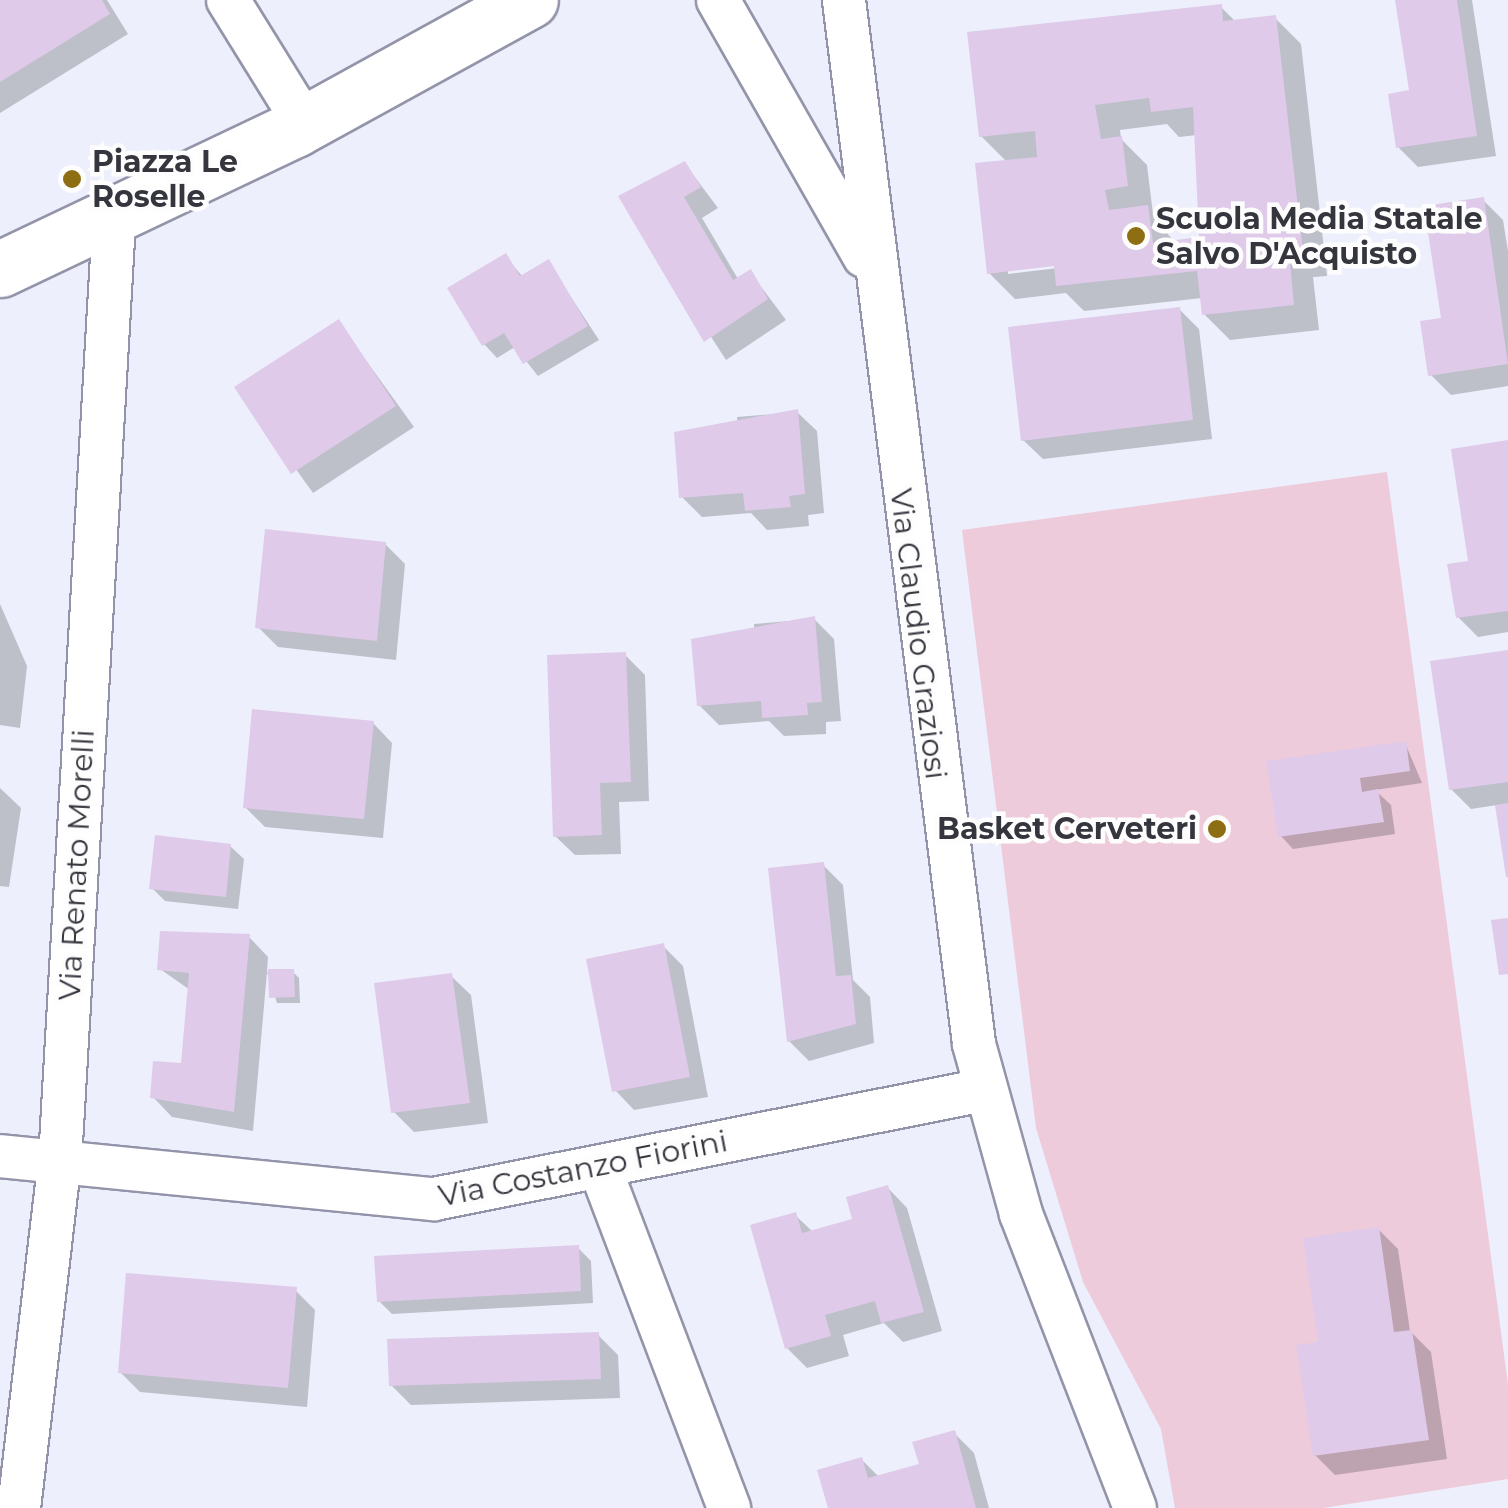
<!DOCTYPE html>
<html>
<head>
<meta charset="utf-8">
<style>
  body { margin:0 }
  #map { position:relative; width:1508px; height:1508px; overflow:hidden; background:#edeffc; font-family:Montserrat,sans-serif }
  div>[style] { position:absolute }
  .green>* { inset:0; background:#edcbdb }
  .shadow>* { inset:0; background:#0003 }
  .building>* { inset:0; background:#dfcae9 }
  .roads { filter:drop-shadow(2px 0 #9394a9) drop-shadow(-2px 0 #9394a9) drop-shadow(0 2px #9394a9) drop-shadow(0 -2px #9394a9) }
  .street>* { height:42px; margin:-21px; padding:0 21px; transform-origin:21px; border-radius:21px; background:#fff }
  .secondary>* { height:55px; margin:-27.5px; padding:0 27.5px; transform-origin:27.5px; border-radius:27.5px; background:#fff }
  .dots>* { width:28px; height:28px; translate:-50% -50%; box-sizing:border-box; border:5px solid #fdfdfd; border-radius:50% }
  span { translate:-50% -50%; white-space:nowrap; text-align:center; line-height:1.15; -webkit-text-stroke:9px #fdfdfd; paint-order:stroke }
  .poi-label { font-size:30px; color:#35353e; font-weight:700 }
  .left { translate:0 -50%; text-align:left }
  .right { translate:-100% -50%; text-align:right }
  .street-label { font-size:30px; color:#35353e }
</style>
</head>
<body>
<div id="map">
  <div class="green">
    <i style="clip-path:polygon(1387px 472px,1508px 1385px,1508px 1479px,1323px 1508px,1175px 1508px,1161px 1429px,1083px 1282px,1036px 1128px,962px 530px)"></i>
  </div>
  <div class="shadow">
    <i style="clip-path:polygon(0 0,107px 0,128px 34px,0 113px)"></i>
    <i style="clip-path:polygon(1398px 0,1472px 0,1496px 156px,1418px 167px,1398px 147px,1412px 93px)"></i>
    <i style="clip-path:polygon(evenodd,1221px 7px,1236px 22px,1275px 18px,1301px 44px,1327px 276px,1313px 277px,1319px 330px,1230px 340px,1204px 314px,1202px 298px,1084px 311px,1066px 293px,1015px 299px,989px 273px,1008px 163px,981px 136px,1221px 7px,1167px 124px,1179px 137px,1197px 135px,1201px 239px,1174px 242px,1153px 214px,1147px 165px,1121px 139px,1120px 130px,1167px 124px,1221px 7px,1066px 262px,1067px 267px,1008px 274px,1008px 269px,1066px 262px)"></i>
    <i style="clip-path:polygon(685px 164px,718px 208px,702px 218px,738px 279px,750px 272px,786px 320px,726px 360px,621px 197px)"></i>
    <i style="clip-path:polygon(1483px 200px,1503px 220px,1508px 251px,1508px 386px,1451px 395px,1431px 375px)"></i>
    <i style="clip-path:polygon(505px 256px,523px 277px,548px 262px,599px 340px,538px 376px,515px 347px,497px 358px,484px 344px)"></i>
    <i style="clip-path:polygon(1179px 309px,1199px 329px,1212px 439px,1043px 459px,1023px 440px)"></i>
    <i style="clip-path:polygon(339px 323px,414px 427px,313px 493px,238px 388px)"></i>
    <i style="clip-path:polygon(797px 412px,817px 431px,824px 513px,808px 515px,809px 526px,767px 530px,751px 513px,702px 517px,682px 497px,738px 430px,737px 417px)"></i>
    <i style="clip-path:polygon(1508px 443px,1508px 632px,1478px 637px,1458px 617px)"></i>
    <i style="clip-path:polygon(385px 544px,405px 564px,396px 660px,278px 647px,258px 627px)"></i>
    <i style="clip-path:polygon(0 604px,27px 666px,20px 728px,0 725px)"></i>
    <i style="clip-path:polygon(814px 619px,834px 639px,841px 721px,826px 722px,826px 734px,784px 736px,769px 721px,719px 725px,699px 705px,755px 637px,754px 624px)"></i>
    <i style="clip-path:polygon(1508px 653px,1508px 874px,1497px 805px,1471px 809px,1451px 789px)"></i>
    <i style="clip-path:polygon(625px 655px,645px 675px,649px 801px,619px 802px,621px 854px,575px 855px,555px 836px)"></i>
    <i style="clip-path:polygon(373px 723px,392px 743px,383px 838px,265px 827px,245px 807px)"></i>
    <i style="clip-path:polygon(1405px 743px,1422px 783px,1375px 790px,1391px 805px,1395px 834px,1293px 849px,1280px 835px)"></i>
    <i style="clip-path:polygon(0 788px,21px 808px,9px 887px,0 886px)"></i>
    <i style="clip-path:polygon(230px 846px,244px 859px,238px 909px,165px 901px,152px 888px)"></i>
    <i style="clip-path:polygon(823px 865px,843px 885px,853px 980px,870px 997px,874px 1043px,809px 1061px,789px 1041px)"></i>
    <i style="clip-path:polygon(249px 937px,268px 957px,267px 972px,293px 972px,299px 978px,300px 1003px,277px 1003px,267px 972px,253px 1131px,172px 1117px,153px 1097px,183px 1066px,190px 990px,160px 969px)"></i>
    <i style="clip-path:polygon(663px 946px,683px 966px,708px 1097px,634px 1110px,615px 1090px)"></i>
    <i style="clip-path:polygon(451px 976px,471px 995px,488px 1123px,414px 1132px,394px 1112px)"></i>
    <i style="clip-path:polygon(888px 1188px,907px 1208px,942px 1331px,903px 1342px,884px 1323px,843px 1335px,849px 1356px,807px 1368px,787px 1348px,795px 1215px,813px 1232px,855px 1221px)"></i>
    <i style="clip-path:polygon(1378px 1229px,1398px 1249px,1410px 1331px,1431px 1352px,1447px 1459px,1335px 1475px,1315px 1455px,1321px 1344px)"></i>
    <i style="clip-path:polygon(578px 1248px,591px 1261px,593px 1303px,392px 1314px,379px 1301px)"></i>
    <i style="clip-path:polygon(295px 1290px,315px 1310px,307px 1407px,140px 1392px,120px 1372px)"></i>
    <i style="clip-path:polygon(598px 1335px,618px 1355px,620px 1398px,411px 1405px,391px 1385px)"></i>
    <i style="clip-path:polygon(954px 1433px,974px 1453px,989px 1508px,830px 1508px,862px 1460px,879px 1477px,922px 1466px)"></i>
  </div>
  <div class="building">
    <i style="clip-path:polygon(0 0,102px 0,110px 14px,0 82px)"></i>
    <i style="clip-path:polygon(1395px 0,1457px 0,1477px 136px,1396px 148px,1388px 94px,1409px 90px)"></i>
    <i style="clip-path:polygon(evenodd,1222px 4px,1223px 21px,1276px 15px,1303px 251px,1289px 252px,1294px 305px,1202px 315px,1197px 271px,1056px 286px,1054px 266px,987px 274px,975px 163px,1037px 157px,1035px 131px,979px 137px,967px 32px,1222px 4px,1149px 98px,1151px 112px,1193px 107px,1199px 237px,1153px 243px,1148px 205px,1109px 210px,1105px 190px,1128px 186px,1122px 136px,1101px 139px,1095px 105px,1149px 98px)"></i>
    <i style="clip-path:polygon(685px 161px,701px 187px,684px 197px,733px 280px,751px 269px,768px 299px,704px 342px,618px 196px)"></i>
    <i style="clip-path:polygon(1484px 197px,1508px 364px,1428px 376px,1420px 321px,1441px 318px,1424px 206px)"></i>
    <i style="clip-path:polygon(506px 253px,520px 276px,549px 259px,588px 326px,523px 364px,504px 333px,482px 346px,447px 288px)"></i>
    <i style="clip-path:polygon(1180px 307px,1193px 420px,1021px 441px,1008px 327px)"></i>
    <i style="clip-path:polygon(339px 319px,396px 406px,291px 474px,234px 387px)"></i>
    <i style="clip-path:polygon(798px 409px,805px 494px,789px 496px,791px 507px,745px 511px,743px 493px,679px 498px,674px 432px)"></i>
    <i style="clip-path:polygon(1508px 440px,1508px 611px,1456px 618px,1447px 564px,1468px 561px,1451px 449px)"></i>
    <i style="clip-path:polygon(265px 529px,386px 542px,377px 641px,255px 628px)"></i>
    <i style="clip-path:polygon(815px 616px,822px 702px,807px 703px,808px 715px,762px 718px,761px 701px,697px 706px,691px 639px)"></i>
    <i style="clip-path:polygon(1508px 650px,1508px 782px,1449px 790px,1430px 661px)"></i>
    <i style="clip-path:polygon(626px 652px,631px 782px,600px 783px,602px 835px,553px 837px,547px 655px)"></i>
    <i style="clip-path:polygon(252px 709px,374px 721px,364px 819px,243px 808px)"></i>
    <i style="clip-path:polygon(1406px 741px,1410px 771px,1360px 778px,1362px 792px,1378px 789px,1384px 822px,1278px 837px,1266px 761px)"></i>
    <i style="clip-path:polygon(1508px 803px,1508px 877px,1506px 877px,1495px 805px)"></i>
    <i style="clip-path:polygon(155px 835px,231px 844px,226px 897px,149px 889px)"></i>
    <i style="clip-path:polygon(824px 862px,836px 976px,851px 975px,856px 1024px,787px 1042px,768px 868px)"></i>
    <i style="clip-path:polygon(1508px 918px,1508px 974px,1499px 975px,1491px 920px)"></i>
    <i style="clip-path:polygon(160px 931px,250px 934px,234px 1112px,150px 1098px,153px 1061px,181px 1063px,189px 973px,157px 970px)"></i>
    <i style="clip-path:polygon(664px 943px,690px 1077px,612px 1092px,586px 959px)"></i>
    <i style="clip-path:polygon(268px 969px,294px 969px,295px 997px,269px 998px)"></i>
    <i style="clip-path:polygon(452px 973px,470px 1103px,391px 1113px,374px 983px)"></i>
    <i style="clip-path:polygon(888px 1185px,924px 1312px,881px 1323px,875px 1301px,825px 1315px,831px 1336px,785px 1349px,750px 1225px,796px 1212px,802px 1233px,852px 1219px,846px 1197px)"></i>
    <i style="clip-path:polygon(1379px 1227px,1394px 1332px,1412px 1330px,1429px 1440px,1313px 1456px,1296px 1345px,1318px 1342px,1303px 1238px)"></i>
    <i style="clip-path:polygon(579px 1245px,581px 1291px,377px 1302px,374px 1256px)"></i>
    <i style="clip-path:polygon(126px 1273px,297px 1287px,288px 1388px,118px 1373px)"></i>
    <i style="clip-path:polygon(599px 1332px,601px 1379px,389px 1386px,387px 1339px)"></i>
    <i style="clip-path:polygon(955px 1430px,976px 1508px,828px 1508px,817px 1470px,862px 1457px,868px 1478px,919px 1464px,912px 1442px)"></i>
  </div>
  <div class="roads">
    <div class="street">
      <i style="left:228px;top:0;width:146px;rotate:58.2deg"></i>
      <i style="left:718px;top:0;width:295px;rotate:60.3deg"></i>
      <i style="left:844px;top:0;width:1052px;rotate:82.9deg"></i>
      <i style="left:974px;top:1044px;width:176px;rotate:74.5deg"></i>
      <i style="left:1021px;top:1214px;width:315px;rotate:68.8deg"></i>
      <i style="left:0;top:1156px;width:436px;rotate:5.7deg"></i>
      <i style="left:434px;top:1199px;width:561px;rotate:-11.21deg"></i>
      <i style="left:600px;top:1168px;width:364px;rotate:69.2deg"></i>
      <i style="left:19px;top:1508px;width:349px;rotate:-83.3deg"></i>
      <i style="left:60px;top:1161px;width:942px;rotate:-86.71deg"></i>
    </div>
    <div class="secondary">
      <i style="left:0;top:269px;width:327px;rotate:-25.4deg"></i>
      <i style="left:295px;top:129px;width:268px;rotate:-28.8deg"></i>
    </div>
  </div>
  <div class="dots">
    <i style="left:72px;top:179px;background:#8d6e12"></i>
    <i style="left:1136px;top:236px;background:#8d6e12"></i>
    <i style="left:1217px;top:829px;background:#8d6e12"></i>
  </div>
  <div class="poi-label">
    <span class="left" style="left:92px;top:179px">Piazza Le<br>Roselle</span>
    <span class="left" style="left:1156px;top:236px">Scuola Media Statale<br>Salvo D'Acquisto</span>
    <span class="right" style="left:1197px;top:829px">Basket Cerveteri</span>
  </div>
  <div class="street-label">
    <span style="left:918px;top:634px;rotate:83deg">Via Claudio Graziosi</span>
    <span style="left:77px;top:865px;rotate:-87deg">Via Renato Morelli</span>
    <span style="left:583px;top:1169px;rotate:-11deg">Via Costanzo Fiorini</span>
  </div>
</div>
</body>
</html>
